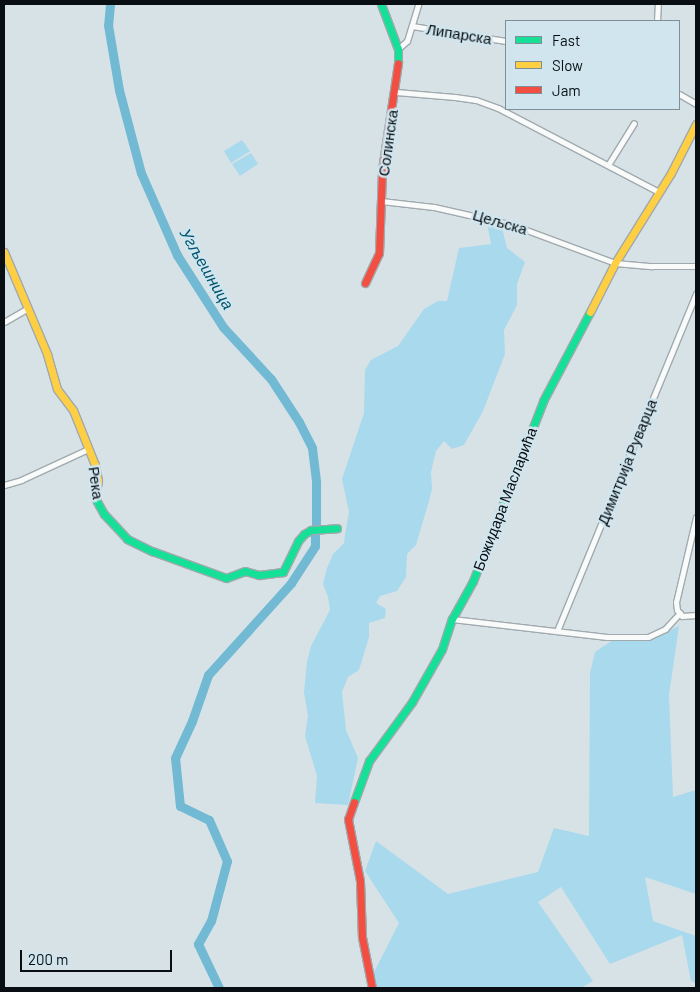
<!DOCTYPE html>
<html>
<head>
<meta charset="utf-8">
<style>
  body { margin:0 }
  #map { position:relative; width:700px; height:992px; overflow:hidden; background:#d7e2e7; font-family:Barlow,sans-serif }
  div>[style] { position:absolute }
  .green>* { inset:0; background:#a9d9ec }
  .river>* { height:9px; margin:-4.5px; padding:0 4.5px; transform-origin:4.5px; border-radius:4.5px; background:#72b9d4 }
  .roads { filter:drop-shadow(1px 0 #a1a9ad) drop-shadow(-1px 0 #a1a9ad) drop-shadow(0 1px #a1a9ad) drop-shadow(0 -1px #a1a9ad) }
  .street>* { height:5px; margin:-2.5px; padding:0 2.5px; transform-origin:2.5px; border-radius:2.5px; background:#f9fbfb }
  .fast>* { height:7px; margin:-3.5px; padding:0 3.5px; transform-origin:3.5px; border-radius:3.5px; background:#16e098 }
  .slow>* { height:7px; margin:-3.5px; padding:0 3.5px; transform-origin:3.5px; border-radius:3.5px; background:#ffcf43 }
  .jam>* { height:7px; margin:-3.5px; padding:0 3.5px; transform-origin:3.5px; border-radius:3.5px; background:#f24e42 }
  span { translate:-50% -50%; white-space:nowrap; text-align:center; line-height:1.15; -webkit-text-stroke:5px #d0e5ee; paint-order:stroke }
  .street-label { font-size:15px; color:#080e12 }
  .water-label { font-size:16px; color:#00546d; font-style:italic }
  .frame { position:absolute; inset:0; border:5px solid #080e12; pointer-events:none }
  .legend { position:absolute; left:505px; top:20px; width:175px; height:90px; box-sizing:border-box; background:#d0e5ee; border:1px solid #808f96; margin:0; padding:6px 9px; list-style:none; font-size:15px; color:#080e12 }
  .legend li { display:flex; align-items:center; gap:10px; height:25px }
  .legend b { width:25px; border:1px solid #808f96 }
  .scale { position:absolute; left:20px; top:950px; width:152px; height:22px; box-sizing:border-box; border:2px solid #080e12; border-top:0; padding-left:6px; font-size:15px; line-height:18px; white-space:nowrap; color:#080e12; -webkit-text-stroke:4px #d0e5ee; paint-order:stroke }
</style>
</head>
<body>
<div id="map">
  <div class="green">
    <i style="clip-path:polygon(242px 140px,250px 151px,231px 163px,224px 151px)"></i>
    <i style="clip-path:polygon(251px 153px,258px 164px,240px 176px,232px 164px)"></i>
    <i style="clip-path:polygon(487px 223px,502px 228px,507px 248px,525px 262px,517px 284px,517px 305px,504px 330px,505px 354px,483px 411px,464px 445px,452px 449px,444px 441px,436px 451px,431px 472px,432px 489px,429px 501px,416px 545px,407px 554px,406px 577px,397px 591px,380px 596px,376px 603px,386px 609px,385px 618px,369px 623px,369px 637px,359px 670px,348px 677px,342px 692px,346px 730px,358px 758px,348px 805px,315px 803px,317px 776px,305px 736px,308px 716px,304px 692px,307px 662px,311px 646px,330px 610px,328px 597px,323px 584px,327px 568px,333px 554px,344px 543px,345px 535px,349px 512px,342px 479px,364px 413px,365px 370px,371px 360px,398px 346px,424px 309px,438px 301px,447px 301px,459px 248px,491px 244px)"></i>
    <i style="clip-path:polygon(679px 626px,669px 695px,673px 797px,696px 790px,696px 894px,645px 877px,653px 921px,696px 936px,696px 983px,691px 981px,682px 935px,610px 964px,561px 887px,538px 902px,593px 981px,581px 988px,374px 988px,371px 978px,399px 923px,365px 871px,376px 841px,448px 894px,538px 872px,554px 828px,589px 836px,590px 673px,595px 652px,616px 638px,650px 639px)"></i>
  </div>
  <div class="river">
    <i style="left:110px;top:4px;width:21px;rotate:95deg"></i>
    <i style="left:108px;top:25px;width:66px;rotate:80.4deg"></i>
    <i style="left:119px;top:90px;width:86px;rotate:75.2deg"></i>
    <i style="left:141px;top:173px;width:90px;rotate:66.3deg"></i>
    <i style="left:177px;top:255px;width:85px;rotate:57.4deg"></i>
    <i style="left:223px;top:327px;width:71px;rotate:47.3deg"></i>
    <i style="left:271px;top:379px;width:51px;rotate:56.9deg"></i>
    <i style="left:299px;top:422px;width:29px;rotate:63deg"></i>
    <i style="left:312px;top:448px;width:34px;rotate:83deg"></i>
    <i style="left:316px;top:482px;width:46px;rotate:90deg"></i>
    <i style="left:219px;top:988px;width:49px;rotate:-115.5deg"></i>
    <i style="left:198px;top:944px;width:26px;rotate:-61deg"></i>
    <i style="left:211px;top:921px;width:62px;rotate:-75.1deg"></i>
    <i style="left:227px;top:861px;width:45px;rotate:-113.7deg"></i>
    <i style="left:209px;top:820px;width:32px;rotate:-154deg"></i>
    <i style="left:180px;top:806px;width:48px;rotate:-95.9deg"></i>
    <i style="left:175px;top:758px;width:41px;rotate:-65.3deg"></i>
    <i style="left:192px;top:721px;width:49px;rotate:-70.8deg"></i>
    <i style="left:208px;top:675px;width:124px;rotate:-47.9deg"></i>
    <i style="left:291px;top:583px;width:44px;rotate:-57deg"></i>
    <i style="left:315px;top:546px;width:15px;rotate:-90deg"></i>
  </div>
  <div class="roads">
    <div class="street">
      <i style="left:657px;top:21px;width:17px;rotate:-87deg"></i>
      <i style="left:412px;top:26px;width:95px;rotate:9.1deg"></i>
      <i style="left:398px;top:49px;width:12px;rotate:-42deg"></i>
      <i style="left:407px;top:41px;width:39px;rotate:-73deg"></i>
      <i style="left:396px;top:92px;width:59px;rotate:4.8deg"></i>
      <i style="left:455px;top:97px;width:21px;rotate:8deg"></i>
      <i style="left:476px;top:100px;width:23px;rotate:20deg"></i>
      <i style="left:498px;top:108px;width:182px;rotate:27.6deg"></i>
      <i style="left:679px;top:94px;width:20px;rotate:30deg"></i>
      <i style="left:608px;top:165px;width:49px;rotate:-58.2deg"></i>
      <i style="left:381px;top:201px;width:53px;rotate:6.5deg"></i>
      <i style="left:434px;top:207px;width:81px;rotate:12.8deg"></i>
      <i style="left:513px;top:225px;width:109px;rotate:20.4deg"></i>
      <i style="left:615px;top:263px;width:37px;rotate:5deg"></i>
      <i style="left:652px;top:266px;width:44px"></i>
      <i style="left:4px;top:322px;width:28px;rotate:-30deg"></i>
      <i style="left:4px;top:485px;width:18px;rotate:-16deg"></i>
      <i style="left:21px;top:480px;width:74px;rotate:-24.8deg"></i>
      <i style="left:696px;top:517px;width:87px;rotate:103.2deg"></i>
      <i style="left:676px;top:602px;width:8px;rotate:83deg"></i>
      <i style="left:677px;top:610px;width:8px;rotate:50deg"></i>
      <i style="left:682px;top:616px;width:14px;rotate:-4deg"></i>
      <i style="left:452px;top:619px;width:156px;rotate:6.6deg"></i>
      <i style="left:607px;top:637px;width:41px"></i>
      <i style="left:648px;top:637px;width:19px;rotate:-25deg"></i>
      <i style="left:665px;top:629px;width:22px;rotate:-47deg"></i>
      <i style="left:557px;top:631px;width:365px;rotate:-67.6deg"></i>
    </div>
    <div class="fast">
      <i style="left:381px;top:4px;width:48px;rotate:69.3deg"></i>
      <i style="left:398px;top:49px;width:14px;rotate:90deg"></i>
      <i style="left:96px;top:491px;width:7px;rotate:98deg"></i>
      <i style="left:95px;top:498px;width:18px;rotate:61deg"></i>
      <i style="left:104px;top:514px;width:34px;rotate:47deg"></i>
      <i style="left:127px;top:539px;width:28px;rotate:26deg"></i>
      <i style="left:152px;top:551px;width:79px;rotate:20deg"></i>
      <i style="left:226px;top:578px;width:20px;rotate:-20deg"></i>
      <i style="left:245px;top:571px;width:15px;rotate:16deg"></i>
      <i style="left:259px;top:575px;width:24px;rotate:-7deg"></i>
      <i style="left:283px;top:572px;width:34px;rotate:-64deg"></i>
      <i style="left:298px;top:541px;width:9px;rotate:-49deg"></i>
      <i style="left:304px;top:534px;width:8px;rotate:-30deg"></i>
      <i style="left:311px;top:530px;width:26px;rotate:-4deg"></i>
      <i style="left:354px;top:802px;width:44px;rotate:-69.9deg"></i>
      <i style="left:369px;top:761px;width:73px;rotate:-53.9deg"></i>
      <i style="left:412px;top:702px;width:61px;rotate:-60.5deg"></i>
      <i style="left:442px;top:649px;width:32px;rotate:-72deg"></i>
      <i style="left:452px;top:619px;width:43px;rotate:-61.1deg"></i>
      <i style="left:473px;top:581px;width:193px;rotate:-68.7deg"></i>
      <i style="left:543px;top:401px;width:101px;rotate:-62.2deg"></i>
    </div>
    <div class="slow">
      <i style="left:4px;top:252px;width:111px;rotate:67.1deg"></i>
      <i style="left:47px;top:354px;width:36px;rotate:74deg"></i>
      <i style="left:57px;top:389px;width:26px;rotate:53deg"></i>
      <i style="left:73px;top:410px;width:59px;rotate:68.2deg"></i>
      <i style="left:95px;top:465px;width:16px;rotate:79deg"></i>
      <i style="left:98px;top:481px;width:10px;rotate:101deg"></i>
      <i style="left:590px;top:312px;width:55px;rotate:-63deg"></i>
      <i style="left:615px;top:263px;width:106px;rotate:-58.1deg"></i>
      <i style="left:671px;top:173px;width:55px;rotate:-63deg"></i>
    </div>
    <div class="jam">
      <i style="left:365px;top:283px;width:33px;rotate:-65deg"></i>
      <i style="left:379px;top:253px;width:83px;rotate:-87.9deg"></i>
      <i style="left:382px;top:170px;width:108px;rotate:-81.5deg"></i>
      <i style="left:354px;top:802px;width:18px;rotate:109deg"></i>
      <i style="left:348px;top:819px;width:63px;rotate:79deg"></i>
      <i style="left:360px;top:881px;width:56px;rotate:88deg"></i>
      <i style="left:362px;top:937px;width:52px;rotate:78.9deg"></i>
    </div>
  </div>
  <div class="street-label">
    <span style="left:459px;top:34px;rotate:9deg">Липарска</span>
    <span style="left:388px;top:143px;rotate:-82deg">Солинска</span>
    <span style="left:500px;top:222px;rotate:16deg">Цељска</span>
    <span style="left:627px;top:462px;rotate:-68deg">Димитрија Руварца</span>
    <span style="left:96px;top:483px;rotate:82deg">Река</span>
    <span style="left:505px;top:499px;rotate:-69deg">Божидара Масларића</span>
  </div>
  <div class="water-label">
    <span style="left:207px;top:269px;rotate:60deg">Угљешница</span>
  </div>
  <div class="frame"></div>
  <ul class="legend">
  <li><b style="height:6px;background:#16e098"></b>Fast</li>
  <li><b style="height:6px;background:#ffcf43"></b>Slow</li>
  <li><b style="height:6px;background:#f24e42"></b>Jam</li>
  </ul>
  <div class="scale">200 m</div>
</div>
</body>
</html>
